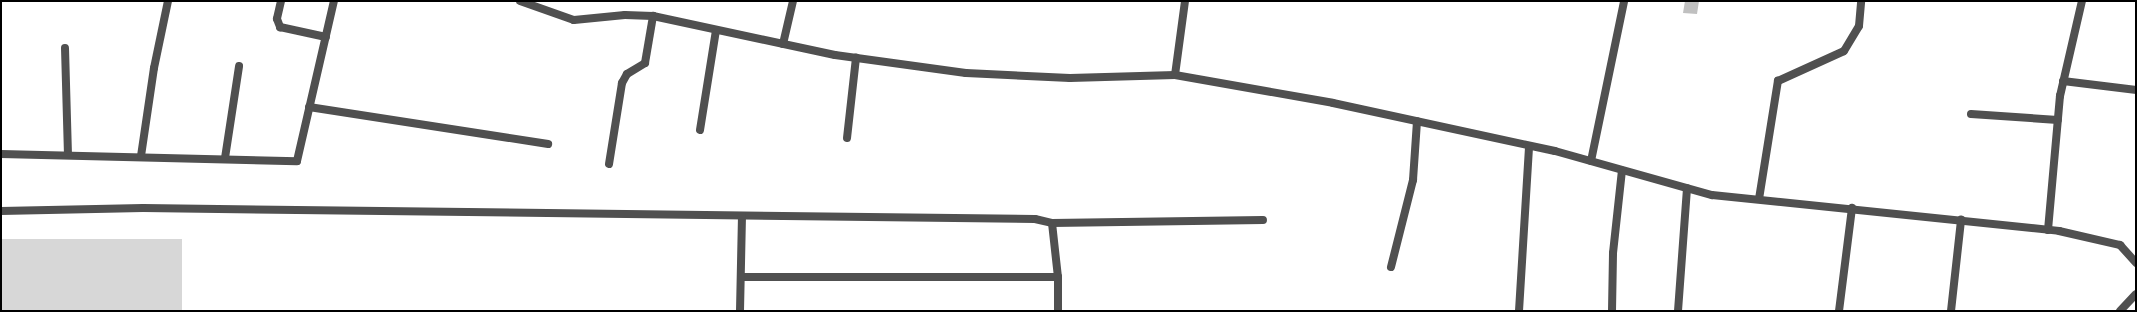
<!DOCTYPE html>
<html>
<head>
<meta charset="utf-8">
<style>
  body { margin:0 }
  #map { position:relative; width:2137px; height:312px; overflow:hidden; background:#fff; font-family:Ubuntu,sans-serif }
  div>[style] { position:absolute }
  .green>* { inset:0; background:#d7d7d7 }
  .building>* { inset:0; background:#c0c0c0 }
  .minor>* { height:8px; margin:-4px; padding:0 4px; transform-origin:4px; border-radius:4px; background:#505050 }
  .tertiary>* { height:8px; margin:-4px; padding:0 4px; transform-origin:4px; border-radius:4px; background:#505050 }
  span { translate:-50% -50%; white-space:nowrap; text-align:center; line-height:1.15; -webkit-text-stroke:4px #fff; paint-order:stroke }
  .frame { position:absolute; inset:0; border:2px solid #000; pointer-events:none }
</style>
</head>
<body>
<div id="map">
  <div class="green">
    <i style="clip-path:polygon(1px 239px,182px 239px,182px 311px,1px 311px)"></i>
  </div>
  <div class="building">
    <i style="clip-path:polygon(1685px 1px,1699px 1px,1697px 14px,1683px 13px)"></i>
  </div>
  <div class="minor">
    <i style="left:281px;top:1px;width:18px;rotate:103deg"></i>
    <i style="left:277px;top:19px;width:9px;rotate:69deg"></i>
    <i style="left:280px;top:27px;width:47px;rotate:12.3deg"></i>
    <i style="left:783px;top:44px;width:44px;rotate:-76.9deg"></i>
    <i style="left:65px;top:48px;width:107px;rotate:88.4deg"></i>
    <i style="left:2063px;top:81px;width:74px;rotate:7deg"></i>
    <i style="left:309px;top:107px;width:242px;rotate:8.8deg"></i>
    <i style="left:1971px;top:114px;width:87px;rotate:3.9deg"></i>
    <i style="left:700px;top:130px;width:101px;rotate:-80.9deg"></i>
    <i style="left:847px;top:138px;width:81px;rotate:-83.6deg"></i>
    <i style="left:1px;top:154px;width:296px;rotate:1.4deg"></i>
    <i style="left:297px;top:161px;width:164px;rotate:-77deg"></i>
    <i style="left:141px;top:156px;width:89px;rotate:-81.6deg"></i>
    <i style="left:154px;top:68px;width:68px;rotate:-78.2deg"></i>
    <i style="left:225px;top:158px;width:93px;rotate:-81.3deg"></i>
    <i style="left:1591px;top:161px;width:163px;rotate:-78.3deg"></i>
    <i style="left:609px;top:164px;width:82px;rotate:-80.9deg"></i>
    <i style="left:622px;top:83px;width:10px;rotate:-61deg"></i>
    <i style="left:627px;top:74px;width:21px;rotate:-31deg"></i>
    <i style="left:645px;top:63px;width:48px;rotate:-80.3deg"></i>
    <i style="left:1759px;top:199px;width:120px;rotate:-80.9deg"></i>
    <i style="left:1778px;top:81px;width:72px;rotate:-24.4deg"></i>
    <i style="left:1844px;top:51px;width:29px;rotate:-59deg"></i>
    <i style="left:1859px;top:26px;width:25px;rotate:-85deg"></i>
    <i style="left:1px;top:211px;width:142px;rotate:-1.2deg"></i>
    <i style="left:143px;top:208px;width:892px;rotate:0.71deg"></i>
    <i style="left:1035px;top:219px;width:17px;rotate:13deg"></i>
    <i style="left:1052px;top:223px;width:54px;rotate:83.7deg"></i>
    <i style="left:1058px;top:277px;width:34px;rotate:90deg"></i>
    <i style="left:1052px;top:223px;width:211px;rotate:-0.8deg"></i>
    <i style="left:2048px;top:230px;width:135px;rotate:-84.9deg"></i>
    <i style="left:2060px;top:96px;width:98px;rotate:-77deg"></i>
    <i style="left:1391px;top:267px;width:90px;rotate:-75.8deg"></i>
    <i style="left:1413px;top:180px;width:59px;rotate:-86.1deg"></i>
    <i style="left:741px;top:277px;width:317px"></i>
    <i style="left:740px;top:311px;width:95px;rotate:-88.8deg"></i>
    <i style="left:1519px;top:311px;width:165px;rotate:-86.5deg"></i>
    <i style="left:1612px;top:311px;width:58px;rotate:-89deg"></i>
    <i style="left:1613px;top:253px;width:83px;rotate:-83.8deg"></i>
    <i style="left:1678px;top:311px;width:123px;rotate:-85.8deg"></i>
    <i style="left:1839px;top:311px;width:104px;rotate:-82.8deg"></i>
    <i style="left:1951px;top:311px;width:92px;rotate:-83.7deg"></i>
    <i style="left:2120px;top:311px;width:23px;rotate:-47deg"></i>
  </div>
  <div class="tertiary">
    <i style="left:520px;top:1px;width:57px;rotate:19.4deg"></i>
    <i style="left:574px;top:20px;width:51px;rotate:-5.6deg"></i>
    <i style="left:625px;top:15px;width:28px;rotate:2deg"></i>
    <i style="left:653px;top:16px;width:186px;rotate:12.1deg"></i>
    <i style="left:835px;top:55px;width:132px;rotate:7.8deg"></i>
    <i style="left:966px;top:73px;width:104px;rotate:2.8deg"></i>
    <i style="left:1070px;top:78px;width:105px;rotate:-1.6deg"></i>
    <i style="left:1175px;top:75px;width:160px;rotate:10deg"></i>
    <i style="left:1333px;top:103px;width:227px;rotate:12.2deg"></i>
    <i style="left:1555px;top:151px;width:163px;rotate:15.7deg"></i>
    <i style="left:1712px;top:195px;width:349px;rotate:5.9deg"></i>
    <i style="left:2059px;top:231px;width:63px;rotate:12.9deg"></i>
    <i style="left:2120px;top:245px;width:24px;rotate:48deg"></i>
    <i style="left:1175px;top:75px;width:75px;rotate:-82.3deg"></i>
  </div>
  <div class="frame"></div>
</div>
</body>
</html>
